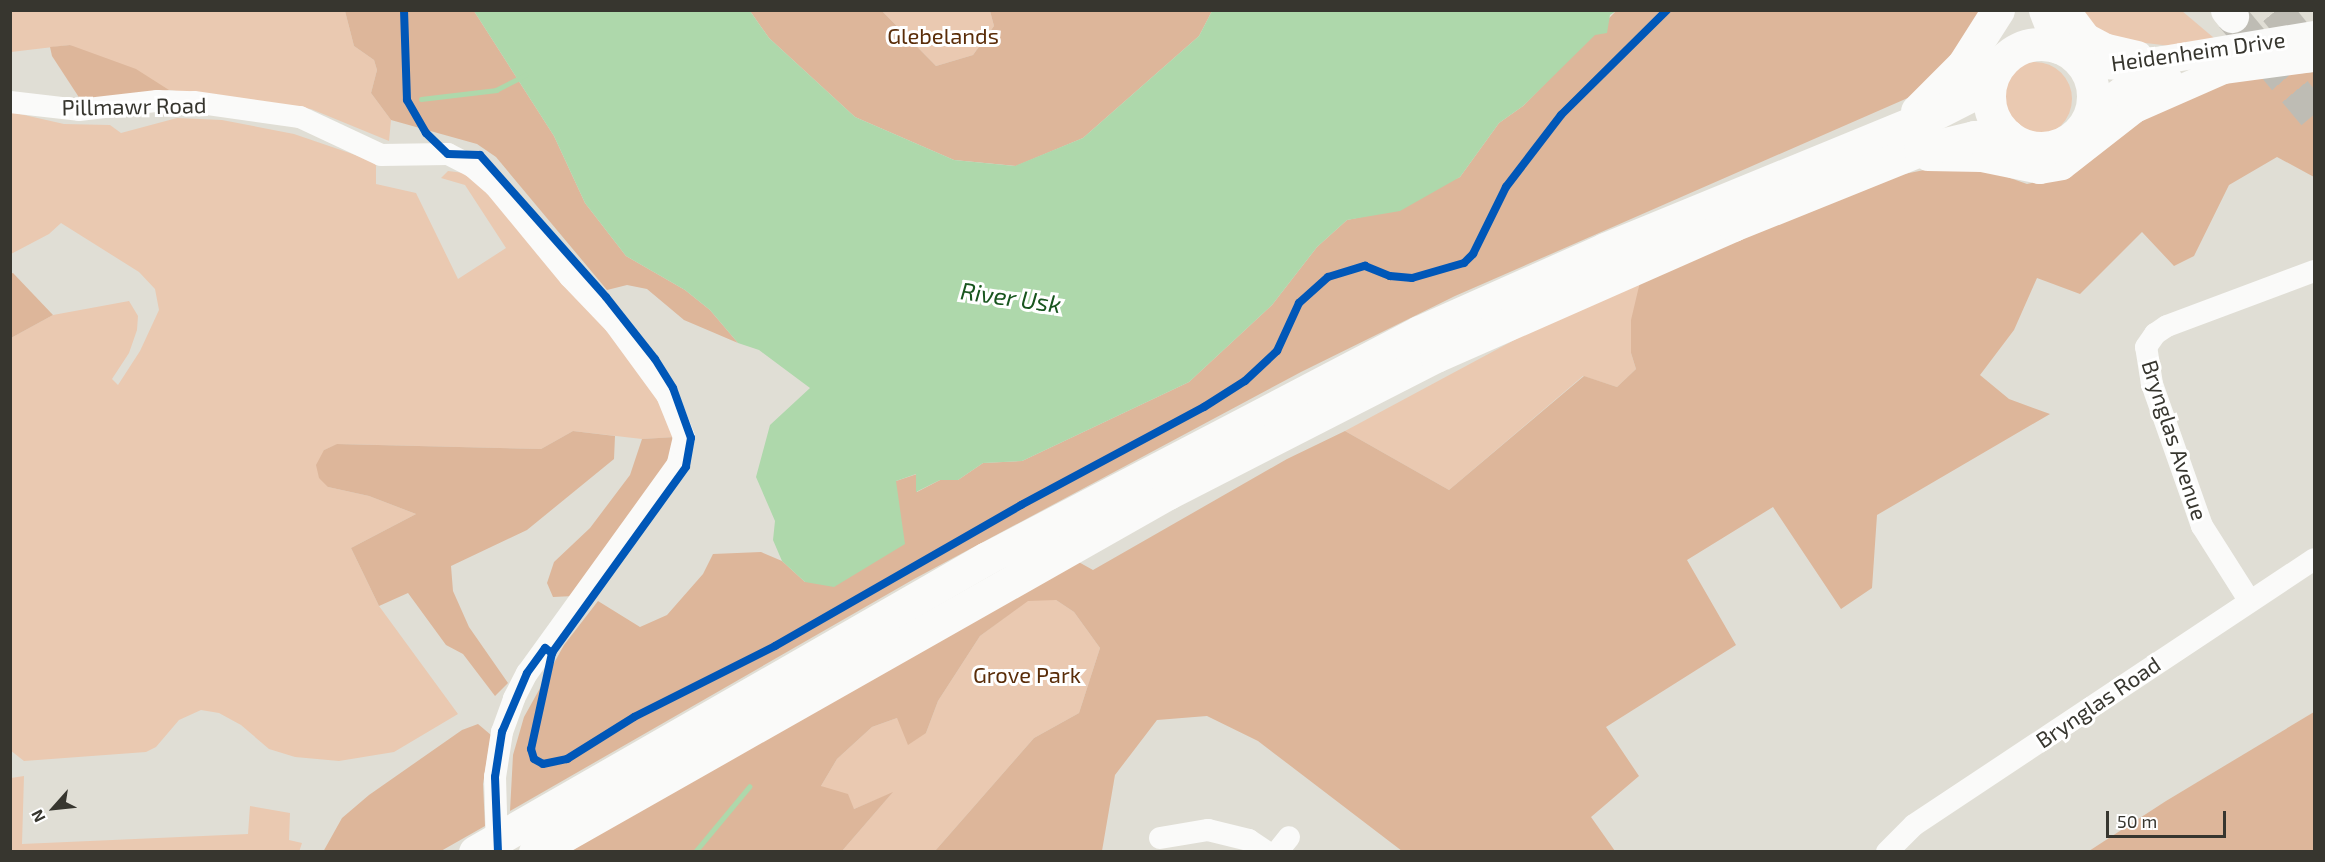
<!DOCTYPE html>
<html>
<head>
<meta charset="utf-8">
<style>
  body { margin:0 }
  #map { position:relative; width:2325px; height:862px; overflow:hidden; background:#e0ded5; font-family:"Exo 2",sans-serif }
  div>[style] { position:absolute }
  .green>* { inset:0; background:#eac9b1 }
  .round { border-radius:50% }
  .forest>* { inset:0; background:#ddb69a }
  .water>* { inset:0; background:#aed8ab }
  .stream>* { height:4.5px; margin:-2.25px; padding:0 2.25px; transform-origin:2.25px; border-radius:2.25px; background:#aed8ab }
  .highway-tunnel>* { height:33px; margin-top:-16.5px; transform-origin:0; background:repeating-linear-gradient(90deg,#bebcb4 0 33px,transparent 0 49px) }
  .minor>* { height:22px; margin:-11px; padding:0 11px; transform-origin:11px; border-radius:11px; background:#fafaf9 }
  .major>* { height:28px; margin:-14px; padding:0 14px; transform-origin:14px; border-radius:14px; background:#fafaf9 }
  .highway>* { height:33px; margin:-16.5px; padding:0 16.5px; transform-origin:16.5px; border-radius:16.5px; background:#fafaf9 }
  .highway>.ring { margin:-16.5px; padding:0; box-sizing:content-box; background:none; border:33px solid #fafaf9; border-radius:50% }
  .cycleway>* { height:8px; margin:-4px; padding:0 4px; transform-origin:4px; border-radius:4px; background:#0057b8 }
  span { translate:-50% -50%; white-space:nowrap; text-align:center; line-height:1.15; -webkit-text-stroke:6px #fff; paint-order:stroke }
  .park-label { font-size:22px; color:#5a2d09 }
  .street-label { font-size:22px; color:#37362f }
  .water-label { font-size:24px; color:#18551e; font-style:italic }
  .frame { position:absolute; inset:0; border:12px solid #37362f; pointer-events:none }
  .north { position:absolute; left:24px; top:778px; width:60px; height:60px; -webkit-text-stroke:4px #fff; paint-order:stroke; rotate:243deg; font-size:16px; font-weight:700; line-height:24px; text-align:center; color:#37362f }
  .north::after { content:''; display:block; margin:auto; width:21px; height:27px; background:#37362f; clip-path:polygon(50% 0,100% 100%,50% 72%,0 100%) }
  .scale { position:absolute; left:2106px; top:811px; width:120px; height:27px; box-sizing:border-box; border:3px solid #37362f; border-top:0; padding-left:8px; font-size:18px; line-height:21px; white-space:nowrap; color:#37362f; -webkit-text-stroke:4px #fff; paint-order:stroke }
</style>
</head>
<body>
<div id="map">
  <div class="green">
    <i style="clip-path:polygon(10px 11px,345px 11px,354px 46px,374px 60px,377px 70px,371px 93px,391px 120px,389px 141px,311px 109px,169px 90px,146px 94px,70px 45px,11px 52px)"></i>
    <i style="clip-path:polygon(882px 11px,990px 11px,994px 26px,973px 55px,936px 66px)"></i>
    <i style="clip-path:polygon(2076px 11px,2182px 11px,2214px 38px,2171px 46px,2103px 38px)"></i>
    <i class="round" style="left:1998px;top:62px;width:74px;height:74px"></i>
    <i style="clip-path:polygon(11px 112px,64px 124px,110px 125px,121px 133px,177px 118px,222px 120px,294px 134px,376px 162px,376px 184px,416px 193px,458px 279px,506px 248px,465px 185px,441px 178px,448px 171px,472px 174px,638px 364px,659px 394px,675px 437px,642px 439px,573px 431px,541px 449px,338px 444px,324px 450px,328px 487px,369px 496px,416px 514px,351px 548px,379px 606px,458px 714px,394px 752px,339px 761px,295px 757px,269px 749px,241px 725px,219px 713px,201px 710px,179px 720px,156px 747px,146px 752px,24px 761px,10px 750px,11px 338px,53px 315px,129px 301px,138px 316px,137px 330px,129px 353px,112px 379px,118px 385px,140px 351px,159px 310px,155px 289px,139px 272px,61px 223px,49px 234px,11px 254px)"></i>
    <i style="clip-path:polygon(1640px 282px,1631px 353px,1636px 369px,1617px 387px,1583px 376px,1449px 490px,1345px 431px,1520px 337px)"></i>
    <i style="clip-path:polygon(1028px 600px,1056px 600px,1074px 612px,1100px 648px,1079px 713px,1034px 738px,935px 851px,842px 851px,892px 793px,854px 809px,821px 786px,837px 759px,872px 727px,897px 718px,926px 733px,938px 701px,980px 636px)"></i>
    <i style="clip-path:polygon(24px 776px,22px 844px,248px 834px,250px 806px,290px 813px,289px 840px,302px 843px,299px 852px,11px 851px,11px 778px)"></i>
  </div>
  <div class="forest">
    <i style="clip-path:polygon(345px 11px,474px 11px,554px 136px,585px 203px,626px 256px,685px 290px,710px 310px,738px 343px,684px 320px,647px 289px,627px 285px,607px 290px,496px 157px,477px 144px,391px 120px,371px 93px,377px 70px,374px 60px,354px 46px)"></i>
    <i style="clip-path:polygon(750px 11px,882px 11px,936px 66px,973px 55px,994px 26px,990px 11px,1212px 11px,1199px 36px,1083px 138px,1016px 166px,954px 160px,855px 117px,769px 38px)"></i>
    <i style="clip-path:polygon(1616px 11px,1986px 11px,1980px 27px,1910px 97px,1455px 296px,1301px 372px,914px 579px,510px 811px,513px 755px,524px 717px,564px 645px,598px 601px,640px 627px,667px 615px,703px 574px,713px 554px,761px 552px,782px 561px,805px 582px,896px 481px,917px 474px,917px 492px,940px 480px,958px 480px,983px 463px,1022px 461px,1189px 382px,1272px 305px,1317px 247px,1347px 220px,1371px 215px,1460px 177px,1499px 123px,1523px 106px)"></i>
    <i style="clip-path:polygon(70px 45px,136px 69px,169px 90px,82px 102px,52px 56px,50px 47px)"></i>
    <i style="clip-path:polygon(2314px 72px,2314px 177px,2277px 157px,2229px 185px,2194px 256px,2174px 266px,2142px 232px,2080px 294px,2037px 278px,2014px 330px,1980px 375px,2009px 399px,2050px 414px,1877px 515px,1872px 588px,1841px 609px,1773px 507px,1687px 560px,1736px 645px,1606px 727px,1639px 776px,1591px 817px,1615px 851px,1402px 851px,1258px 741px,1207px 716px,1157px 720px,1115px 775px,1102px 851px,935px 851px,1034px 738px,1079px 713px,1100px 648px,1074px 612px,1056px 600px,1028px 601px,980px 636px,938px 701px,926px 733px,908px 745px,897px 718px,872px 727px,837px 759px,821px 786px,848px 794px,854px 809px,893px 792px,842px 851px,569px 852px,1075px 560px,1093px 570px,1287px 459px,1345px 431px,1449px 490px,1584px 376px,1617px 387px,1636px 369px,1631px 353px,1631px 320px,1640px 282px,1773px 220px,1899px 175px,1965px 162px,2027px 184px,2071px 175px,2146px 114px,2225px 81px)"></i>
    <i style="clip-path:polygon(13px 273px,53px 315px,11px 338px,10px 274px)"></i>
    <i style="clip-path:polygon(573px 431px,615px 436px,614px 459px,527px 530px,451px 566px,453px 591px,469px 627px,508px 683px,495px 696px,463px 654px,446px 645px,408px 593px,379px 606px,351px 548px,416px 514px,369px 496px,328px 487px,319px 478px,316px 465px,324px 450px,337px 444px,541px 449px)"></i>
    <i style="clip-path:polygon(675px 437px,671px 464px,574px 596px,553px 597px,547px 583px,554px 562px,590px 528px,630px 475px,642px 439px)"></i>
    <i style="clip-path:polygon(2314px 712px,2314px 851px,2089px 851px,2166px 801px)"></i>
    <i style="clip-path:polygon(478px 724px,491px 735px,483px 784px,485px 826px,441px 851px,323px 852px,342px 818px,369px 795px,462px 730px)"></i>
  </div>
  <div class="water">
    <i style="clip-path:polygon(474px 11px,750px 11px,769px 38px,855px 117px,954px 160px,1015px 166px,1083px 138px,1199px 36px,1212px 11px,1616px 11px,1610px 15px,1607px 33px,1595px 35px,1523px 106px,1499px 123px,1460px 177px,1400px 211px,1347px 220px,1317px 247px,1272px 305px,1189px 382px,1022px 461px,983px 463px,958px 480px,940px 480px,916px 492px,916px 474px,896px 481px,905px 544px,834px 587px,805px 582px,782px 561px,773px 540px,775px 521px,756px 477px,770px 425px,810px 388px,759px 350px,738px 343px,710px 310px,685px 290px,626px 256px,585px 203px,554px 136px)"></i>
  </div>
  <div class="stream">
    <i style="left:421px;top:99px;width:76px;rotate:-6.8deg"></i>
    <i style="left:496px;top:90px;width:33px;rotate:-27deg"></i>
    <i style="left:695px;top:852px;width:85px;rotate:-50.3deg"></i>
  </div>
  <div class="highway-tunnel">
    <i style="left:2276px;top:10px;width:60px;rotate:51deg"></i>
    <i style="left:2232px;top:16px;width:128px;rotate:50.1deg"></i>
  </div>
  <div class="minor">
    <i style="left:10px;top:102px;width:69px;rotate:6.6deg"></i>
    <i style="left:79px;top:110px;width:79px;rotate:-6.6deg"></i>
    <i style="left:157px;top:101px;width:37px;rotate:2deg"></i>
    <i style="left:194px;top:102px;width:107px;rotate:8.1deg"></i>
    <i style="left:300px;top:117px;width:89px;rotate:25.1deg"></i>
    <i style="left:381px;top:155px;width:67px;rotate:-0.9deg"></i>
    <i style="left:448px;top:154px;width:28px;rotate:27deg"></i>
    <i style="left:473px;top:167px;width:29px;rotate:41deg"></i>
    <i style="left:495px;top:186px;width:118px;rotate:50.5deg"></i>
    <i style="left:570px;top:277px;width:65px;rotate:46.2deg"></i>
    <i style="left:615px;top:324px;width:88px;rotate:53.8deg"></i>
    <i style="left:667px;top:395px;width:45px;rotate:68deg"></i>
    <i style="left:684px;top:437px;width:28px;rotate:103deg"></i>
    <i style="left:678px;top:464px;width:258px;rotate:125.8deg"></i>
    <i style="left:527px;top:673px;width:29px;rotate:117deg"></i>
    <i style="left:514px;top:699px;width:35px;rotate:110deg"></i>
    <i style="left:502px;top:732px;width:46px;rotate:98.8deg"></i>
    <i style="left:495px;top:777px;width:73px;rotate:88.4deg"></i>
    <i style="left:2249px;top:600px;width:88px;rotate:-122.4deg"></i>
    <i style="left:2202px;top:526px;width:151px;rotate:-109.4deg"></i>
    <i style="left:2152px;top:384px;width:37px;rotate:-99deg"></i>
    <i style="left:2146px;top:347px;width:16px;rotate:-55deg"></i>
    <i style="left:2155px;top:334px;width:14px;rotate:-34deg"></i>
    <i style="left:2167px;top:326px;width:157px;rotate:-20.5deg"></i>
    <i style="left:1160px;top:838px;width:49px;rotate:-9.5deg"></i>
    <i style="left:1208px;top:830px;width:42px;rotate:13.7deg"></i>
    <i style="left:1249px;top:840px;width:22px;rotate:34deg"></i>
    <i style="left:1277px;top:852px;width:19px;rotate:-51deg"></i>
    <i style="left:1887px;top:852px;width:38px;rotate:-45deg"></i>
    <i style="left:1914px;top:825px;width:480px;rotate:-33.6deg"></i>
  </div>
  <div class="major">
    <i style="left:2066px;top:10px;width:34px;rotate:53deg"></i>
    <i style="left:2086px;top:37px;width:24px;rotate:28deg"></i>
    <i style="left:2107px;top:48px;width:32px;rotate:13deg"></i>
    <i style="left:2082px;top:64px;width:35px;rotate:3deg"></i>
    <i style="left:2117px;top:66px;width:46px;rotate:-7.4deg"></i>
    <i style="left:2163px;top:60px;width:153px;rotate:-9.4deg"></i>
    <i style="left:2210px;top:72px;width:105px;rotate:-7.7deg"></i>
    <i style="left:2089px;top:114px;width:38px;rotate:-35deg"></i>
    <i style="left:2120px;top:92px;width:50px;rotate:-15.2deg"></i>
    <i style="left:1928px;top:157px;width:54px;rotate:1.1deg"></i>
    <i style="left:1982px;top:158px;width:59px;rotate:11.7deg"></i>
    <i style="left:2040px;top:170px;width:22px;rotate:-10deg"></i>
    <i style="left:2062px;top:166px;width:93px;rotate:-38deg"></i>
    <i style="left:2135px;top:109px;width:102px;rotate:-23.8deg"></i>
  </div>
  <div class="highway">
    <i style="left:2045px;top:10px;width:40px;rotate:69deg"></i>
    <i style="left:2227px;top:10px;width:8px;rotate:50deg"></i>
    <i class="ring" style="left:1989px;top:44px;width:71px;height:71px"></i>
    <i style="left:1917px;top:111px;width:65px;rotate:-45deg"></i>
    <i style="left:1963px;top:65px;width:65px;rotate:-57.5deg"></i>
    <i style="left:475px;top:852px;width:590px;rotate:-29.87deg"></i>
    <i style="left:987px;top:558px;width:488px;rotate:-27.6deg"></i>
    <i style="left:1419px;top:332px;width:204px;rotate:-24deg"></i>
    <i style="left:1605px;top:249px;width:351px;rotate:-22.3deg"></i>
    <i style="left:1930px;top:116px;width:66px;rotate:-27deg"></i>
    <i style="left:535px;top:852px;width:728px;rotate:-29.56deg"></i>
    <i style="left:1168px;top:493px;width:301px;rotate:-27.1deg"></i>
    <i style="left:1436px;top:356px;width:325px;rotate:-23.8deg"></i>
    <i style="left:1733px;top:225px;width:201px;rotate:-21.9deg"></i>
    <i style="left:1920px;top:150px;width:56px;rotate:-13.5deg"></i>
    <i style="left:1974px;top:137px;width:34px;rotate:-2deg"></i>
  </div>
  <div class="cycleway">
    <i style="left:404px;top:10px;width:90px;rotate:88.1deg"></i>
    <i style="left:407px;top:100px;width:38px;rotate:60deg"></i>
    <i style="left:426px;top:133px;width:30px;rotate:44deg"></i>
    <i style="left:448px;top:154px;width:32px;rotate:2deg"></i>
    <i style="left:480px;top:155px;width:190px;rotate:48.4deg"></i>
    <i style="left:606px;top:297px;width:79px;rotate:51.7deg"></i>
    <i style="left:655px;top:359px;width:34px;rotate:58deg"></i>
    <i style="left:673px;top:388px;width:53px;rotate:70.2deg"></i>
    <i style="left:691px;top:438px;width:29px;rotate:100deg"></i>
    <i style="left:686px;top:467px;width:229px;rotate:125.8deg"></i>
    <i style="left:552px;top:653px;width:98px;rotate:102.3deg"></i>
    <i style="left:531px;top:749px;width:10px;rotate:73deg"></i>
    <i style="left:534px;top:759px;width:10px;rotate:29deg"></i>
    <i style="left:543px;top:764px;width:25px;rotate:-12deg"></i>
    <i style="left:567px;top:759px;width:79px;rotate:-32.1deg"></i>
    <i style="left:634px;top:717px;width:158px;rotate:-26.7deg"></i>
    <i style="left:775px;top:646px;width:284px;rotate:-29.8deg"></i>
    <i style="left:1021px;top:505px;width:208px;rotate:-28.2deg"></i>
    <i style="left:1204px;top:407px;width:49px;rotate:-32.4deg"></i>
    <i style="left:1245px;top:381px;width:44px;rotate:-43.2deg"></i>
    <i style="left:1277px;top:351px;width:53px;rotate:-65.4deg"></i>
    <i style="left:1299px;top:303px;width:39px;rotate:-42deg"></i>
    <i style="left:1328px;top:277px;width:39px;rotate:-17deg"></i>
    <i style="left:1365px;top:266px;width:27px;rotate:22deg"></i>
    <i style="left:1390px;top:276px;width:22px;rotate:5deg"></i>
    <i style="left:1412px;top:278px;width:54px;rotate:-16.1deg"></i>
    <i style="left:1464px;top:263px;width:13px;rotate:-45deg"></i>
    <i style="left:1473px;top:254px;width:75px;rotate:-63.8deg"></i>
    <i style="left:1506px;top:187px;width:91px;rotate:-52.6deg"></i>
    <i style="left:1561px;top:115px;width:149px;rotate:-44.7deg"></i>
    <i style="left:498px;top:852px;width:75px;rotate:-92.3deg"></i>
    <i style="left:495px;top:777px;width:46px;rotate:-81.2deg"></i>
    <i style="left:502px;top:732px;width:64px;rotate:-67deg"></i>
    <i style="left:527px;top:673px;width:31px;rotate:-54deg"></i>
    <i style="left:545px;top:648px;width:9px;rotate:36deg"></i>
  </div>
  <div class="park-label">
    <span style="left:943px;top:36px">Glebelands</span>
    <span style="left:1027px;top:675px">Grove Park</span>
  </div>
  <div class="street-label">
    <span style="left:2198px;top:51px;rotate:-8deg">Heidenheim Drive</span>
    <span style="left:134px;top:106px;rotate:-1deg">Pillmawr Road</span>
    <span style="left:2175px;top:440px;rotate:72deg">Brynglas Avenue</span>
    <span style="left:2098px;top:702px;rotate:-34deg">Brynglas Road</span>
  </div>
  <div class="water-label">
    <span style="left:1011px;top:297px;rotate:8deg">River Usk</span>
  </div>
  <div class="frame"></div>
  <div class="north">N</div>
  <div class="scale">50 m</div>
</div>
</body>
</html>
